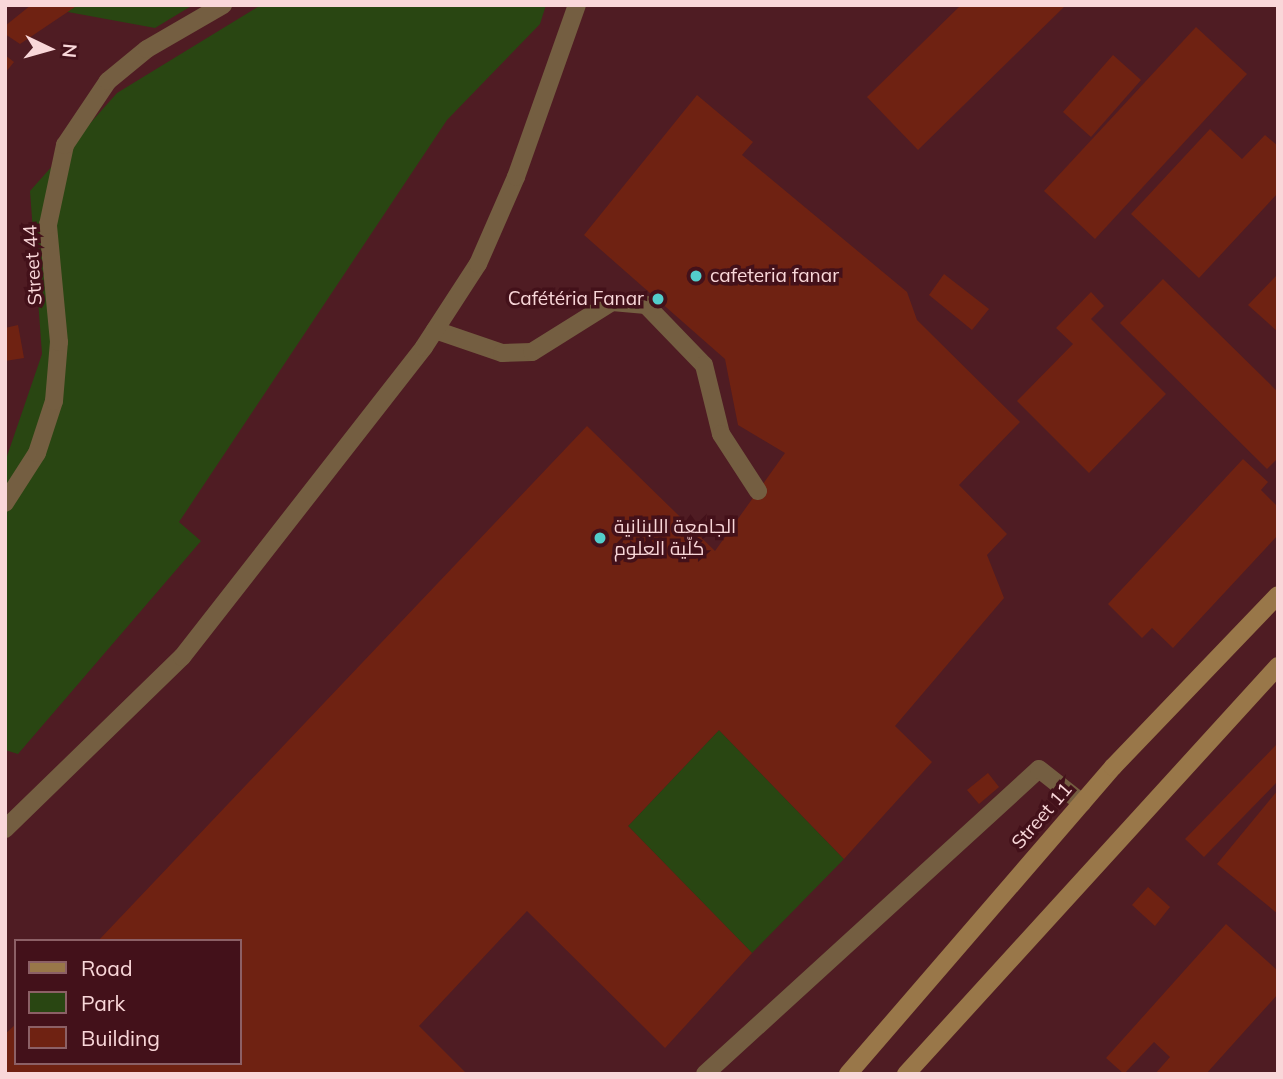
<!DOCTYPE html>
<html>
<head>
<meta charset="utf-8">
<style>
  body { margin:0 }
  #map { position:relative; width:1283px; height:1079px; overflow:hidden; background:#4f1c23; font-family:Mulish,Cairo,sans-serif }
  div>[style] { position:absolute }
  .green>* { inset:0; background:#294612 }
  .building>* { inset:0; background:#6f2212 }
  .lane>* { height:18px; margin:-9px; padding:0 9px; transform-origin:9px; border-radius:9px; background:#745e41 }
  .street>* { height:18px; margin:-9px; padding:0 9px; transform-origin:9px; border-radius:9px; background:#745e41 }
  .secondary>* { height:18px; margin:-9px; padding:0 9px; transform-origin:9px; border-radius:9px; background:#997749 }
  .dots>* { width:19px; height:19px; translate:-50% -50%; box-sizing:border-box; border:4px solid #43111a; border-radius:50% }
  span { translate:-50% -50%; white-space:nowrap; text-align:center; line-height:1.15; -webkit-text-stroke:7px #43111a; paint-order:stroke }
  .street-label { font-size:19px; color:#f9d7d9 }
  .poi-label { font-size:19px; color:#f9d7d9 }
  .left { translate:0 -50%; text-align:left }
  .right { translate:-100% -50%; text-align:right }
  .frame { position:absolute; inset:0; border:7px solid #f9d7d9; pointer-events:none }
  .legend { position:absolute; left:14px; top:939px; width:228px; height:126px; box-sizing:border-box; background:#43111a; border:2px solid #8c6066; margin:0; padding:9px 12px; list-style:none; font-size:21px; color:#f9d7d9 }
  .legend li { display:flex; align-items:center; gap:14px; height:35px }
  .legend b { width:35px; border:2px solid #8c6066 }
  .north { position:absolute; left:14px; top:14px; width:70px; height:70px; -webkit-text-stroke:5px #43111a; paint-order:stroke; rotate:95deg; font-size:19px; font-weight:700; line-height:28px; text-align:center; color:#f9d7d9 }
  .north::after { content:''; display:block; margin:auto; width:24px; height:32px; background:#f9d7d9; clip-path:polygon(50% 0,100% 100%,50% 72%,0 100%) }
</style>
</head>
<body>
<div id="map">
  <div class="green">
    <i style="clip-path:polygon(56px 5px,193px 5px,155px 28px,68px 12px)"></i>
    <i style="clip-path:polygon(261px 5px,546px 5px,540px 24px,447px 120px,179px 522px,201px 541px,18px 754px,5px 750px,5px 462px,42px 354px,30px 191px,117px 93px)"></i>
    <i style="clip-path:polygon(719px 730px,844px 859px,752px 953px,628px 826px)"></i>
  </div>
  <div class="building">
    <i style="clip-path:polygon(31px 5px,73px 5px,75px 7px,20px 44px,5px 34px,5px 26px)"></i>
    <i style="clip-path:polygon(961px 5px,1066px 5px,918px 150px,867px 97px)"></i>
    <i style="clip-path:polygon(1196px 27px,1247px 74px,1095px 239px,1044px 191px)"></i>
    <i style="clip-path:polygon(5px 55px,14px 62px,5px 73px)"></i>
    <i style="clip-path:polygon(1113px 55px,1141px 80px,1091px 137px,1063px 112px)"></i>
    <i style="clip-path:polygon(697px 95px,753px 142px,742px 155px,907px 292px,917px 320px,1020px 422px,959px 485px,1007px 534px,987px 555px,1004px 598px,895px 726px,932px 762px,844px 859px,719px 730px,628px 826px,752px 953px,665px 1048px,527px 911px,419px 1026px,467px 1074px,5px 1074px,5px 1034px,16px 1024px,16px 1063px,240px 1063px,240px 941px,98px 941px,587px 426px,715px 551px,785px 453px,738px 425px,725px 359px,584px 235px)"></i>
    <i style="clip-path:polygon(1210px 129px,1242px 159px,1265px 135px,1278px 146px,1278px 193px,1199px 278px,1131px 214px)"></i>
    <i style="clip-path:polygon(944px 274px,989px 309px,972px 330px,929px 295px)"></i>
    <i style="clip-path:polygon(1278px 274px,1278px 332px,1248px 305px)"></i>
    <i style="clip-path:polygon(1163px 279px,1278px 392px,1278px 458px,1267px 469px,1120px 323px)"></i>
    <i style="clip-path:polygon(1091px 292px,1104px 306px,1091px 319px,1166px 394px,1089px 473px,1017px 401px,1073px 344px,1056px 328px)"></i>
    <i style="clip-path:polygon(18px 325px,24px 358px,5px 361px,5px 328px)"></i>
    <i style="clip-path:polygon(1243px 459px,1268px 482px,1261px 490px,1278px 507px,1278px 535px,1173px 648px,1152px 628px,1142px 638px,1108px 604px)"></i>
    <i style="clip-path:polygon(1278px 743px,1278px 781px,1204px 857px,1185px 839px)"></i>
    <i style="clip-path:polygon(988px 773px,999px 787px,979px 804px,967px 790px)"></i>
    <i style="clip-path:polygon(1278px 790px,1278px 914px,1217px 864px)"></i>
    <i style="clip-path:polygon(1148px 887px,1170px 907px,1155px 926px,1132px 905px)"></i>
    <i style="clip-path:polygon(1226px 924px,1278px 971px,1278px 994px,1206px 1074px,1155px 1074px,1170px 1057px,1154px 1042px,1124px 1074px,1106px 1058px)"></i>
  </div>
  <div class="lane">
    <i style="left:435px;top:330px;width:71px;rotate:18.9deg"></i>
    <i style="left:502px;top:353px;width:30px;rotate:-2deg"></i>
    <i style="left:532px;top:352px;width:94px;rotate:-32deg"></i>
    <i style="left:612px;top:302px;width:34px;rotate:5deg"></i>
    <i style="left:646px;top:305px;width:83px;rotate:46deg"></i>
    <i style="left:704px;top:365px;width:71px;rotate:76.2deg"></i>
    <i style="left:721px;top:434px;width:68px;rotate:57deg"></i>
    <i style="left:5px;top:829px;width:247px;rotate:-44.2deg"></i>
    <i style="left:182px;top:657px;width:393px;rotate:-52deg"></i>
    <i style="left:424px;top:347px;width:99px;rotate:-57deg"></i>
    <i style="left:478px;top:264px;width:95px;rotate:-66.4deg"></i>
    <i style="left:516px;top:177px;width:182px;rotate:-70.5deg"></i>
    <i style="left:705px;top:1074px;width:452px;rotate:-42.4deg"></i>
    <i style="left:1039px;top:769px;width:55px;rotate:38.3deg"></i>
  </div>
  <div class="street">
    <i style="left:5px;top:503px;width:59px;rotate:-57.4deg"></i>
    <i style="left:37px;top:453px;width:55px;rotate:-71.9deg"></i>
    <i style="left:54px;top:401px;width:59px;rotate:-85.2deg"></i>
    <i style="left:59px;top:342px;width:118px;rotate:-95.4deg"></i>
    <i style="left:48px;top:225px;width:82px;rotate:-78deg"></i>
    <i style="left:65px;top:145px;width:77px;rotate:-56.1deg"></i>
    <i style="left:108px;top:81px;width:50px;rotate:-39.4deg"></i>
    <i style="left:147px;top:49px;width:88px;rotate:-30.1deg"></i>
  </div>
  <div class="secondary">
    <i style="left:848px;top:1074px;width:406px;rotate:-49.2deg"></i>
    <i style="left:1113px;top:767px;width:238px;rotate:-46.2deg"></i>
    <i style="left:906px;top:1074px;width:552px;rotate:-47.64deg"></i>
  </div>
  <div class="dots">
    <i style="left:696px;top:276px;background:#53cdcb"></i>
    <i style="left:658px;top:299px;background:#53cdcb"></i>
    <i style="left:600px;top:538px;background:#53cdcb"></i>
  </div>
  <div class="street-label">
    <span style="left:33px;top:265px;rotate:-94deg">Street 44</span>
    <span style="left:1042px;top:816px;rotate:-49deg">Street 11</span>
  </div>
  <div class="poi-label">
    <span class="left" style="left:710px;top:276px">cafeteria fanar</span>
    <span class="right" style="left:644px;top:299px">Cafétéria Fanar</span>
    <span class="left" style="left:614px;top:538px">الجامعة اللبنانية<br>كلّية العلوم</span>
  </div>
  <div class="frame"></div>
  <ul class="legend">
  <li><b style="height:9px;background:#997749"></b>Road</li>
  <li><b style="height:19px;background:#294612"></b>Park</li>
  <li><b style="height:19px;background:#6f2212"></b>Building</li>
  </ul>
  <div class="north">N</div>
</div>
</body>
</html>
